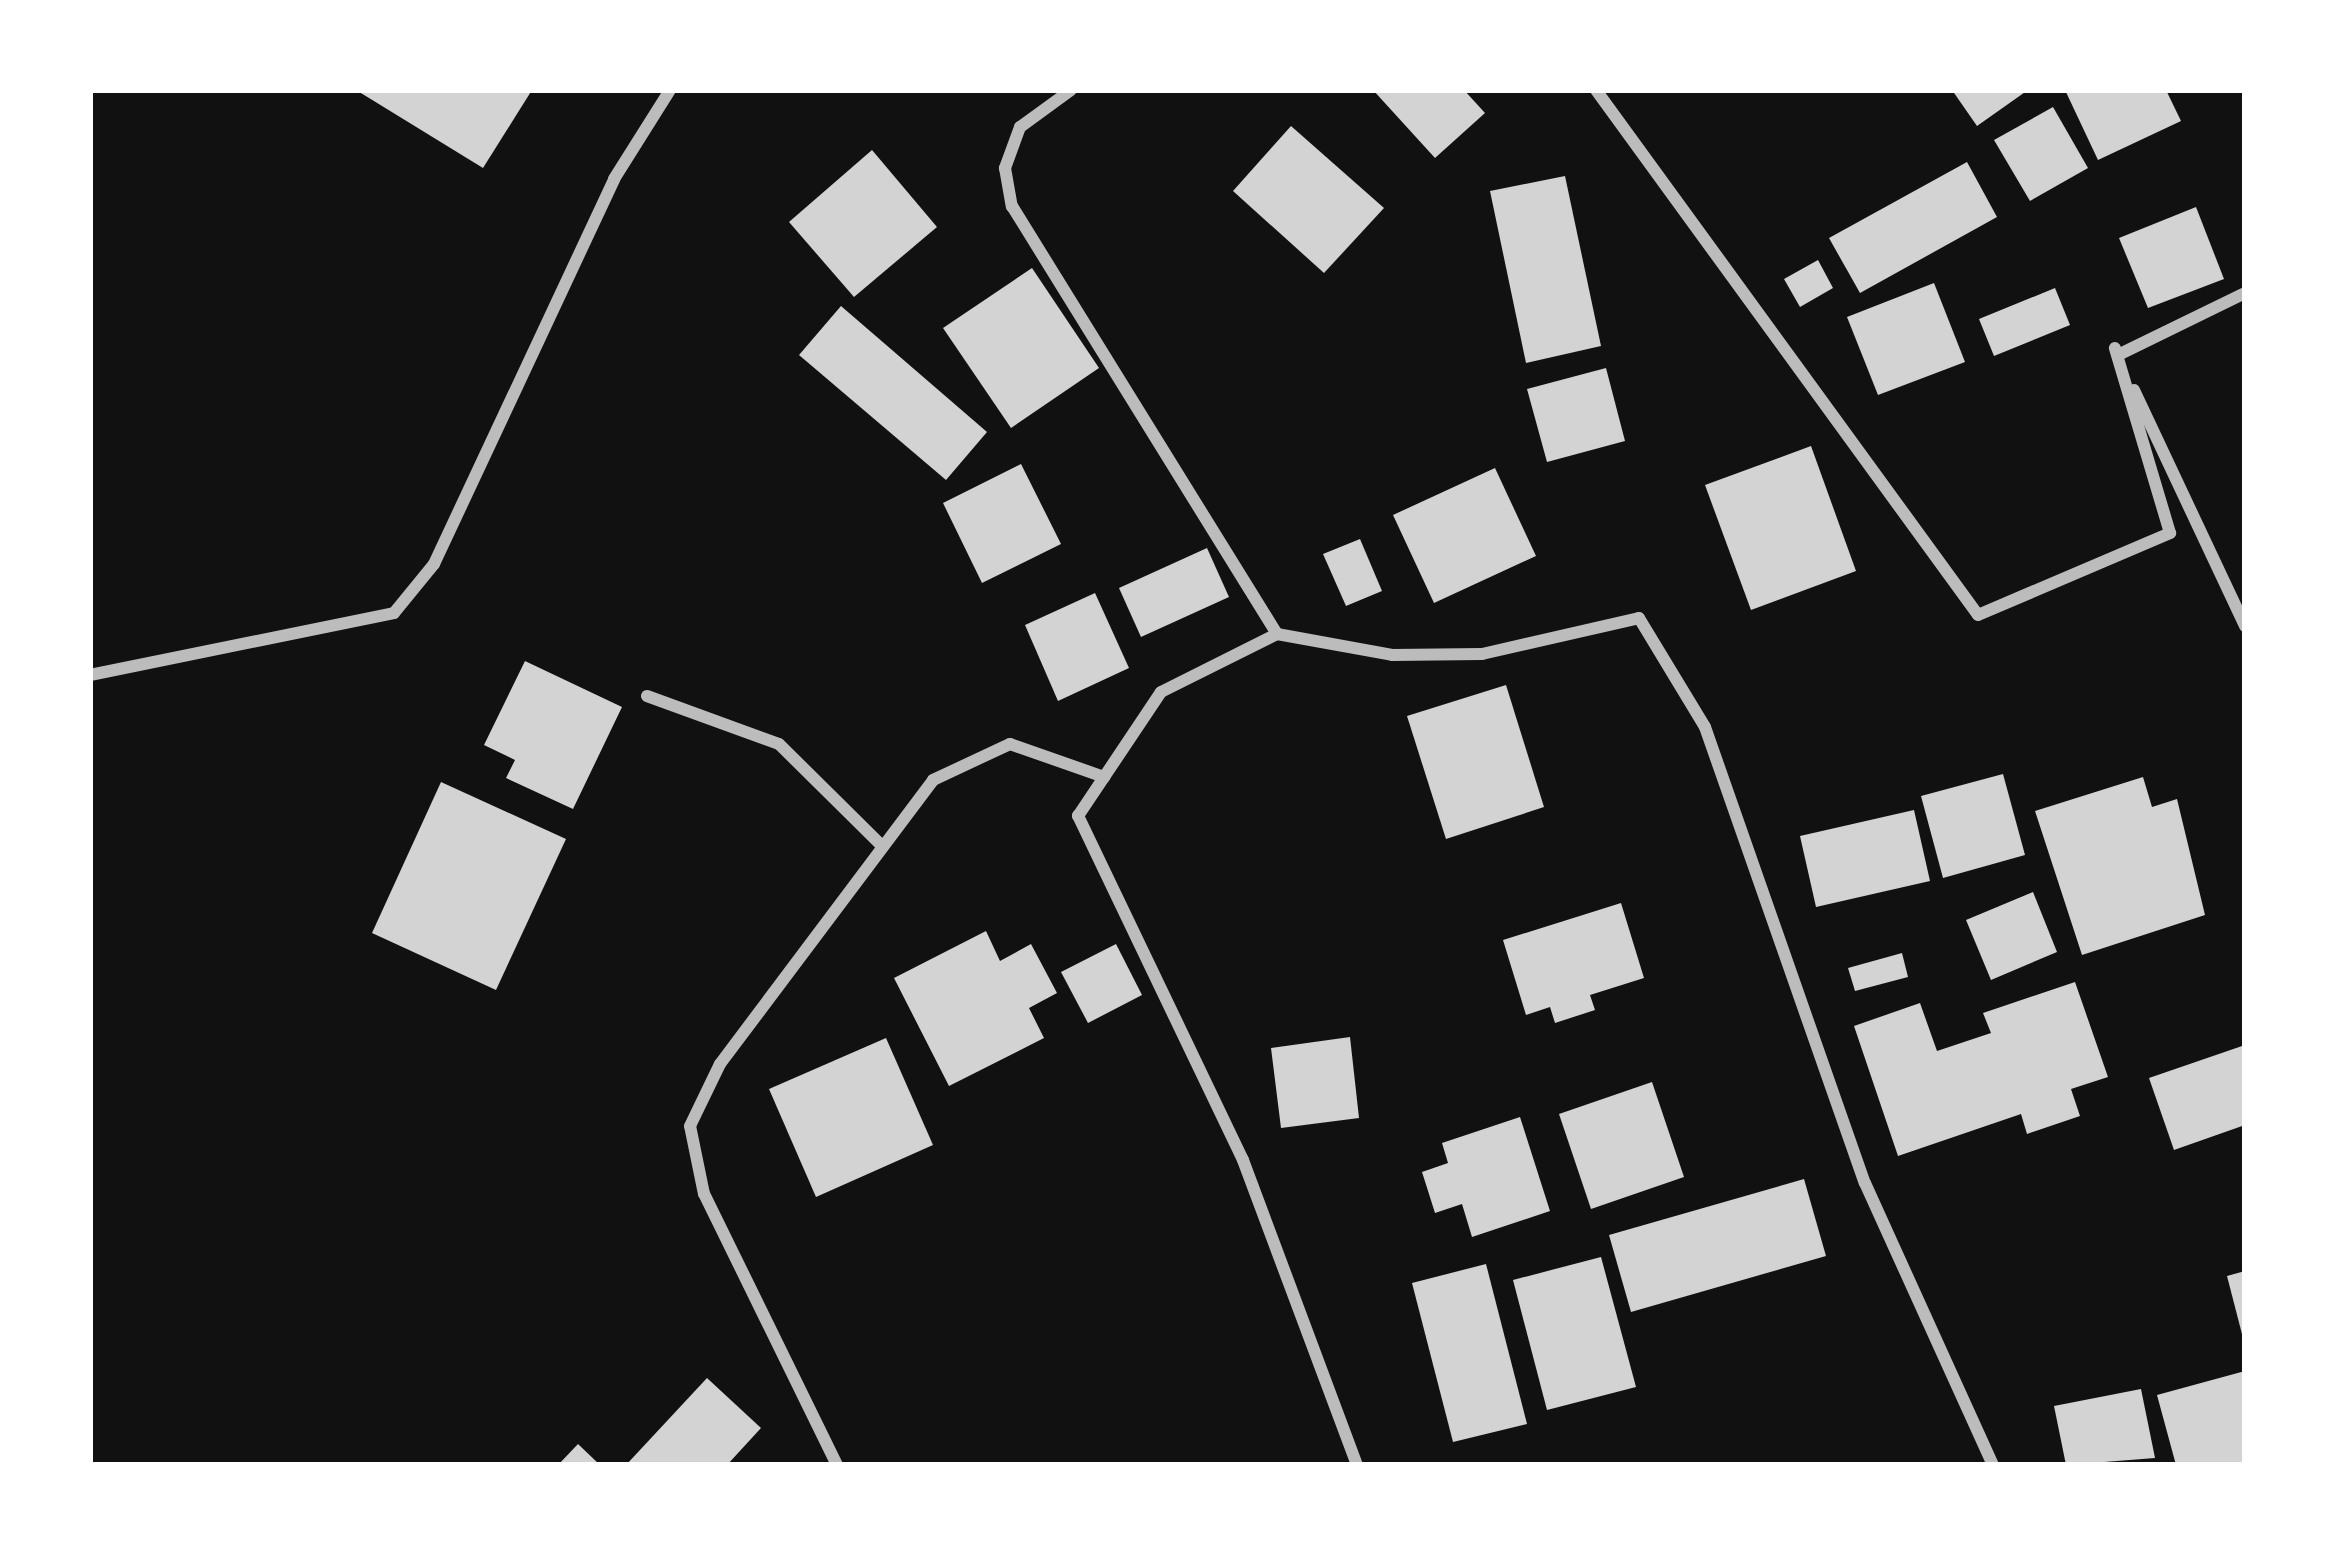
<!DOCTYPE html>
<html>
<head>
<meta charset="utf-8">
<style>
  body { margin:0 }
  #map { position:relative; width:2335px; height:1555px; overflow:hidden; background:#111; font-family:"Varela Round",sans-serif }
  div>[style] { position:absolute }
  .building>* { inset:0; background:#d3d3d3 }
  .minor>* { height:12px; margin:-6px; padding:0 6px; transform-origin:6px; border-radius:6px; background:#bcbcbc }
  span { translate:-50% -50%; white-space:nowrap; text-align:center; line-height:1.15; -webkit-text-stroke:9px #fff; paint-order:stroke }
  .frame { position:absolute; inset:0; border:93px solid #fff; pointer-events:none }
</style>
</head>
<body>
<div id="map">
  <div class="building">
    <i style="clip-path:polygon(356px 90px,532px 90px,483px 168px)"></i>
    <i style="clip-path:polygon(1373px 90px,1464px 90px,1485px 113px,1435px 158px)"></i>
    <i style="clip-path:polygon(1952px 90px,2028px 90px,1977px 126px)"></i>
    <i style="clip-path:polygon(2065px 90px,2166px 90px,2181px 121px,2098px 160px)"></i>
    <i style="clip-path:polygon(2053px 107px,2088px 168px,2030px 201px,1994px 140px)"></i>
    <i style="clip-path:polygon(1291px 126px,1384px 208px,1324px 273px,1233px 191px)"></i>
    <i style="clip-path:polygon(872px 150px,937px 227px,854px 297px,789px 222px)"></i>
    <i style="clip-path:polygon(1967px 162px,1997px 217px,1860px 293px,1829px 238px)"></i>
    <i style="clip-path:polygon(1565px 176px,1601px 346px,1526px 363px,1490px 191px)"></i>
    <i style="clip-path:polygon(2196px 207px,2224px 279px,2148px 308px,2119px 238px)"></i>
    <i style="clip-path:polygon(1818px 260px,1833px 288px,1800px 307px,1784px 279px)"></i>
    <i style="clip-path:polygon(1032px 268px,1099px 368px,1011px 428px,943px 328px)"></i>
    <i style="clip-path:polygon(1934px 283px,1965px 362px,1878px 395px,1847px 317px)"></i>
    <i style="clip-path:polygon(2055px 288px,2070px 325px,1994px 356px,1979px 319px)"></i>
    <i style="clip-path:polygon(841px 306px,987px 432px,946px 480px,799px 355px)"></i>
    <i style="clip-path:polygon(1606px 368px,1625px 441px,1547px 462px,1527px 389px)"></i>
    <i style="clip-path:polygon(1811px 446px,1856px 571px,1751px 610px,1705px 485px)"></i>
    <i style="clip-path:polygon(1021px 464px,1061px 544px,982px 583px,943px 503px)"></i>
    <i style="clip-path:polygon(1495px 468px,1536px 556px,1434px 603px,1393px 515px)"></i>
    <i style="clip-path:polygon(1360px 539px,1382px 591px,1346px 606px,1323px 554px)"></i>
    <i style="clip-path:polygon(1207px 548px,1229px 597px,1141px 637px,1119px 588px)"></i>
    <i style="clip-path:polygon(1095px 593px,1129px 668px,1058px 701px,1025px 625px)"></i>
    <i style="clip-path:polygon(525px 661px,622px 707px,573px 809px,506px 778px,515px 760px,484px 745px)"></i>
    <i style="clip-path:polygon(1506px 685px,1544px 807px,1446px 839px,1407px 716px)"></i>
    <i style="clip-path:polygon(2003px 774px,2025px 855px,1943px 878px,1921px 796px)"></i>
    <i style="clip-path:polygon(2143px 777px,2152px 807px,2177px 799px,2205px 915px,2082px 955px,2035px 811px)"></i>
    <i style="clip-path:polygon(441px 782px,566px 839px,496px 990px,372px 933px)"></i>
    <i style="clip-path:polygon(1914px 810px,1930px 881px,1816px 907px,1800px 836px)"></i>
    <i style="clip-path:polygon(2033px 892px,2057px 952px,1991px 980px,1966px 920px)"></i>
    <i style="clip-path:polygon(1621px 903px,1644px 978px,1590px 995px,1595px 1010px,1555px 1023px,1550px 1007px,1526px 1015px,1503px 940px)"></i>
    <i style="clip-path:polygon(986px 931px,1000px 961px,1031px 944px,1057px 993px,1029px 1008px,1044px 1038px,949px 1086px,894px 978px)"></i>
    <i style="clip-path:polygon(1116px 944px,1142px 995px,1088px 1023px,1061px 972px)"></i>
    <i style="clip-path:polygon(1902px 953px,1908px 977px,1855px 991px,1848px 968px)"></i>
    <i style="clip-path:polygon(2075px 982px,2108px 1077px,2071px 1089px,2080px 1116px,2027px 1134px,2021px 1114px,1898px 1156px,1854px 1026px,1920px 1003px,1937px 1051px,1991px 1033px,1983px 1013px)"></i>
    <i style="clip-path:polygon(1350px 1037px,1359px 1118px,1281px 1128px,1271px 1048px)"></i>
    <i style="clip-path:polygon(886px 1038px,933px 1145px,816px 1197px,769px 1089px)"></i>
    <i style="clip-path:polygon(2245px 1045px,2245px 1125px,2174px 1150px,2149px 1078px)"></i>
    <i style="clip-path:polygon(1652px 1082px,1684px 1177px,1591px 1209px,1559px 1114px)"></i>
    <i style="clip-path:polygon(1520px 1117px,1550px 1211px,1472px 1237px,1462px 1204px,1435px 1213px,1422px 1172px,1448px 1163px,1442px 1143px)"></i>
    <i style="clip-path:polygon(1804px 1179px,1826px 1256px,1631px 1312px,1609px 1235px)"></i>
    <i style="clip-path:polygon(1601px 1257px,1636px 1387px,1547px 1410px,1513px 1280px)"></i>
    <i style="clip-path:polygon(1486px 1264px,1527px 1424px,1453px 1442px,1412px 1283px)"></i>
    <i style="clip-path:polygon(2245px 1271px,2245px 1338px,2243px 1338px,2227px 1276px)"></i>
    <i style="clip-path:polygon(2245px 1371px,2245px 1465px,2176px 1465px,2157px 1395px)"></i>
    <i style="clip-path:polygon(707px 1378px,761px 1428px,727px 1465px,626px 1465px)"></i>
    <i style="clip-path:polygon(2141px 1389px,2155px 1458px,2066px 1465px,2054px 1406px)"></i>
    <i style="clip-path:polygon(578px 1444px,600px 1465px,558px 1465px)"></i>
  </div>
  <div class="minor">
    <i style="left:1071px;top:90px;width:63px;rotate:144deg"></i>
    <i style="left:1020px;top:127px;width:44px;rotate:110.1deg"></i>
    <i style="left:1005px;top:168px;width:39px;rotate:80deg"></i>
    <i style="left:1012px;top:206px;width:503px;rotate:58.24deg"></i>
    <i style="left:1596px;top:90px;width:649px;rotate:53.96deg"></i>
    <i style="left:1978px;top:615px;width:209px;rotate:-23.1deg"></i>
    <i style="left:2170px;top:533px;width:193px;rotate:-106.6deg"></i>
    <i style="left:2118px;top:355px;width:141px;rotate:-26deg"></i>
    <i style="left:2134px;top:390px;width:261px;rotate:64.8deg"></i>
    <i style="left:90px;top:675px;width:310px;rotate:-11.5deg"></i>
    <i style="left:394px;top:613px;width:63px;rotate:-50.8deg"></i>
    <i style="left:434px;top:564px;width:425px;rotate:-64.9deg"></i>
    <i style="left:614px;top:179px;width:105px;rotate:-57.8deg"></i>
    <i style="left:647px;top:696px;width:140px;rotate:20deg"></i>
    <i style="left:779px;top:744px;width:145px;rotate:44.7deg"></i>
    <i style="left:837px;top:1465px;width:302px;rotate:-116.1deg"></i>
    <i style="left:704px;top:1194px;width:69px;rotate:-101.6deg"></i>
    <i style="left:690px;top:1126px;width:69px;rotate:-64.2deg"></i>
    <i style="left:720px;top:1064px;width:355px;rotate:-53.1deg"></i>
    <i style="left:933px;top:780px;width:85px;rotate:-25.1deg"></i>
    <i style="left:1010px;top:744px;width:100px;rotate:19.3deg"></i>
    <i style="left:1357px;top:1465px;width:326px;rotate:-110.5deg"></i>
    <i style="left:1243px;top:1160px;width:382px;rotate:-115.6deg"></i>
    <i style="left:1078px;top:816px;width:149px;rotate:-56.2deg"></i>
    <i style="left:1161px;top:692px;width:130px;rotate:-26.6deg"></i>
    <i style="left:1277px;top:634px;width:117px;rotate:10.3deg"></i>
    <i style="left:1392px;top:655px;width:90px;rotate:-0.6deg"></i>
    <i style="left:1482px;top:654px;width:161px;rotate:-12.9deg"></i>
    <i style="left:1639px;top:618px;width:127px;rotate:58.8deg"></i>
    <i style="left:1705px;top:727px;width:483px;rotate:70.7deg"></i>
    <i style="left:1865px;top:1183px;width:310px;rotate:65.6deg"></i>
  </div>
  <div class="frame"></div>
</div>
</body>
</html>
